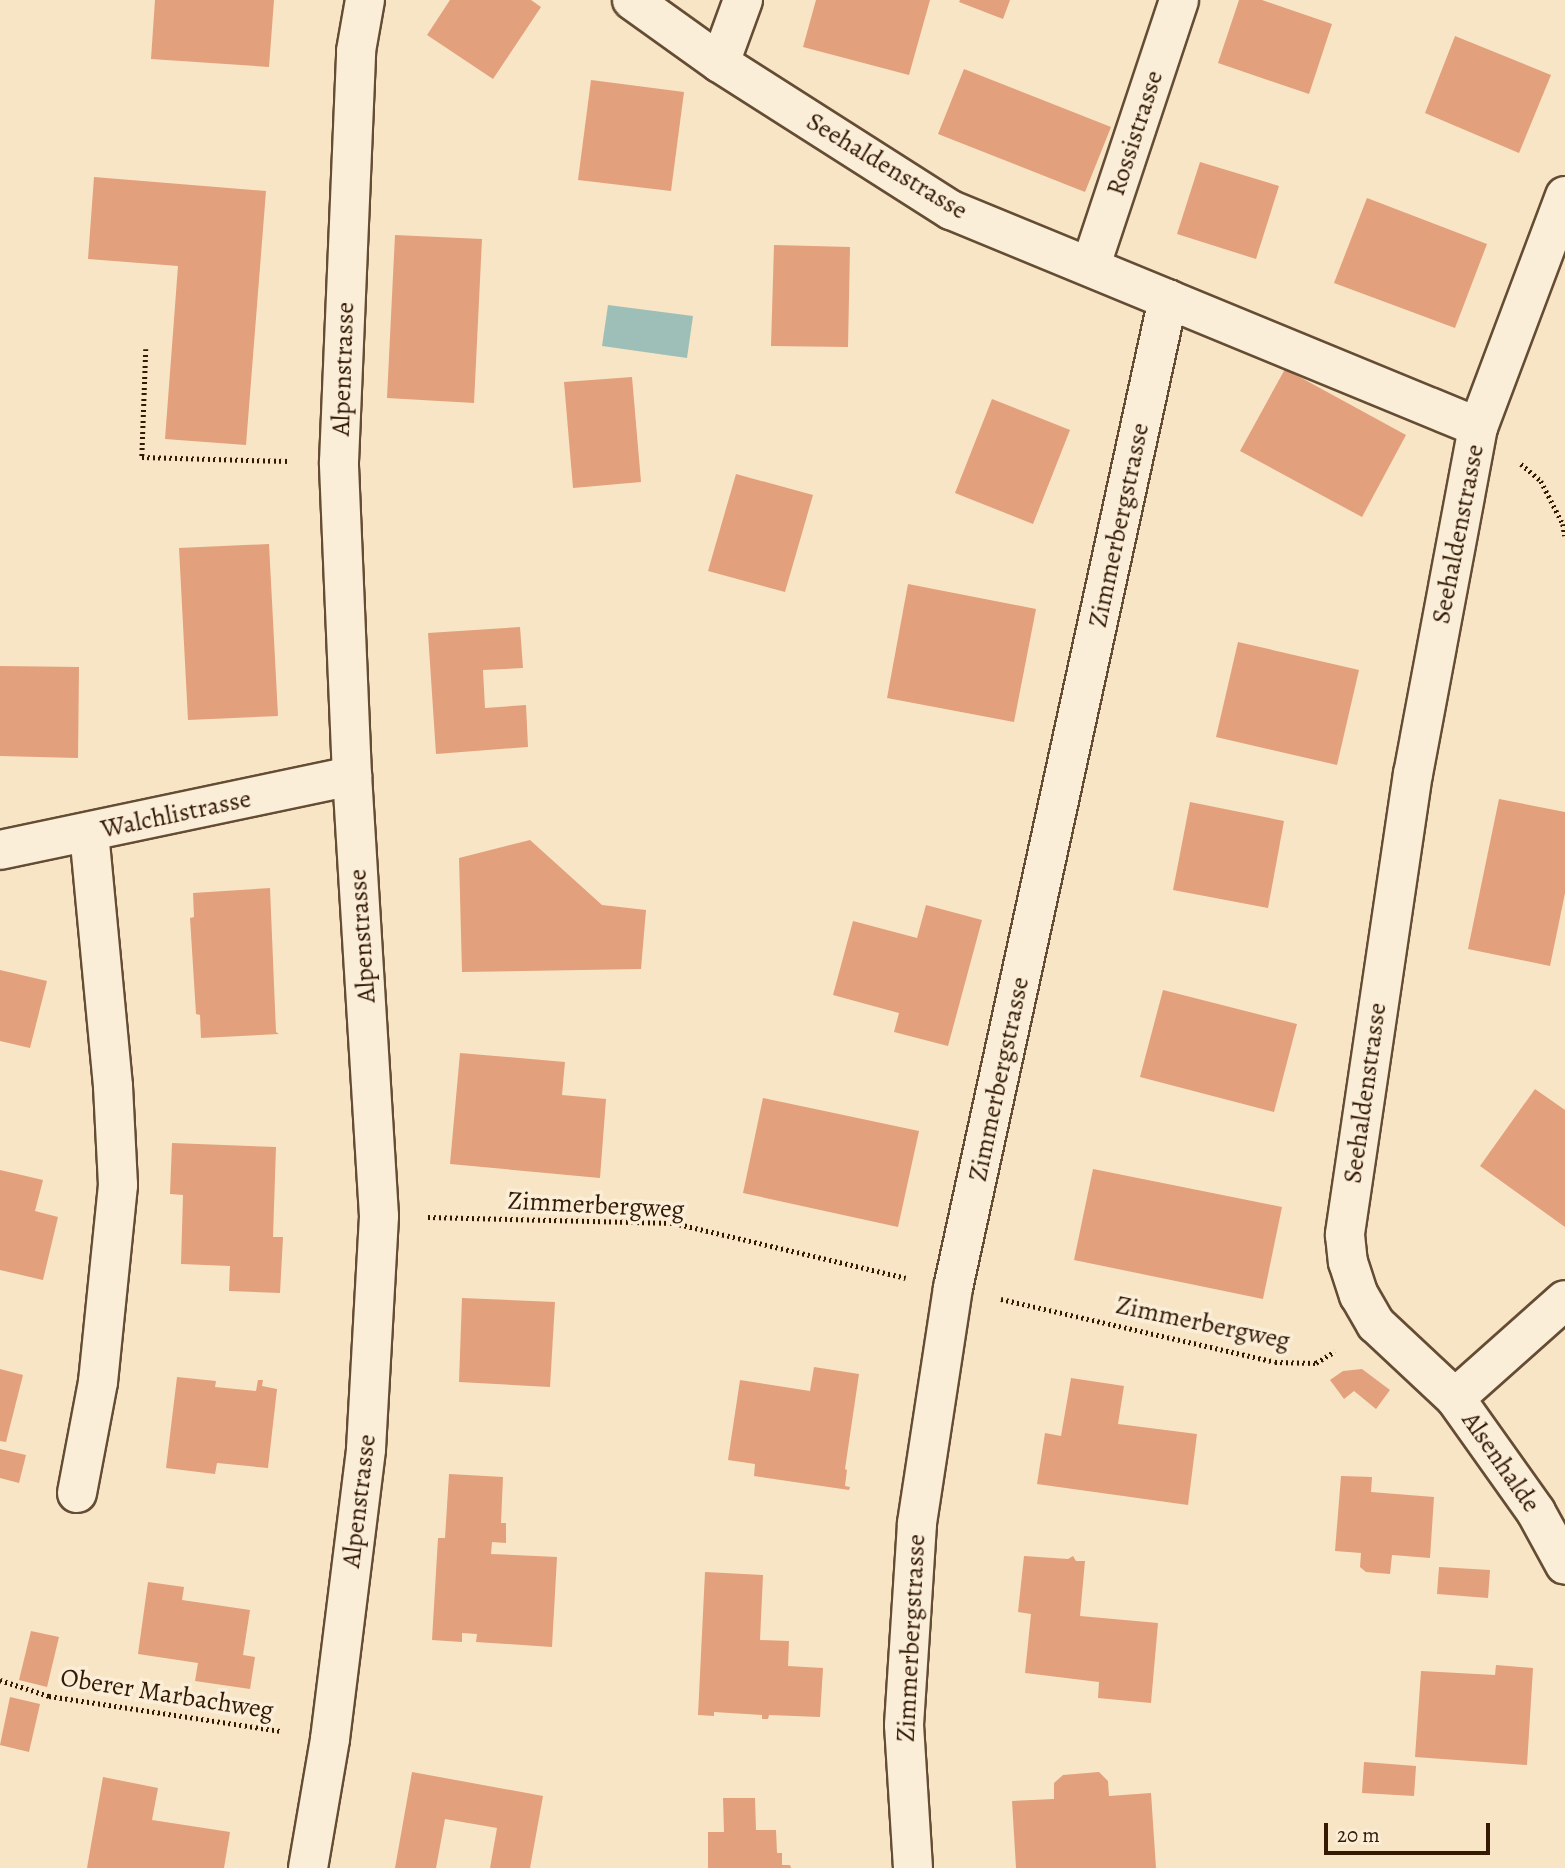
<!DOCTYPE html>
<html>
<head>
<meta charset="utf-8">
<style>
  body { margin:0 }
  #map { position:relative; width:1565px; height:1868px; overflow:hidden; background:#f8e5c5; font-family:Alegreya,serif }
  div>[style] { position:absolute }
  .water>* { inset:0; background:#9ebfb8 }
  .building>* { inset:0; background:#e3a07c }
  .path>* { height:4.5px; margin-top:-2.25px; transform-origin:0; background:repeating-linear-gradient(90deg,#341903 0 2px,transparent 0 5.5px) }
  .roads { filter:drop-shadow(2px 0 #654c34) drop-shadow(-2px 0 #654c34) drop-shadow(0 2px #654c34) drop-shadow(0 -2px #654c34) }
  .minor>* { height:38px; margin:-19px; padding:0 19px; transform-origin:19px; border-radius:19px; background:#faeed9 }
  span { translate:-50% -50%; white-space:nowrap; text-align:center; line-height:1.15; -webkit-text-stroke:7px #faeed9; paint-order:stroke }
  .street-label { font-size:26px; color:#341903 }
  .scale { position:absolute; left:1324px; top:1823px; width:166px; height:32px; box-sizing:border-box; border:4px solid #341903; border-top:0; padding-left:9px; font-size:21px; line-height:24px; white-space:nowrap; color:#341903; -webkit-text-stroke:5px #faeed9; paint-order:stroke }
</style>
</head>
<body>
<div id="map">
  <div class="water">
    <i style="clip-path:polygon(608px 305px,693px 316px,687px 358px,602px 346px)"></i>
  </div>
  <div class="building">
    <i style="clip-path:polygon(155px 0,274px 0,269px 67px,151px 59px)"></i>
    <i style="clip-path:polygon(450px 0,531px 0,541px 7px,493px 79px,427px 35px)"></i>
    <i style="clip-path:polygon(816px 0,930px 0,909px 75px,803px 47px)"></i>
    <i style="clip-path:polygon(960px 0,1010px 0,1003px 19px,959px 2px)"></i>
    <i style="clip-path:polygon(1239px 0,1262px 0,1332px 24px,1309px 94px,1218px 63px)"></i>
    <i style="clip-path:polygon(1455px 36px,1551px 75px,1519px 153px,1425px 113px)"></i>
    <i style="clip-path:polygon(964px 69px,1111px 127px,1085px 192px,938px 134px)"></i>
    <i style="clip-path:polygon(591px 80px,684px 92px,671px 191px,578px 180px)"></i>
    <i style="clip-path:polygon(1200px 162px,1279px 186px,1256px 259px,1177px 234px)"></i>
    <i style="clip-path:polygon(94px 177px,266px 191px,246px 445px,165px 439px,178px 266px,88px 259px)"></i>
    <i style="clip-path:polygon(1367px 198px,1487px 244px,1455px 328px,1334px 283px)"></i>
    <i style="clip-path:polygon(395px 235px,482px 239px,474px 403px,387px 398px)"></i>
    <i style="clip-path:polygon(774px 245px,850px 247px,848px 347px,771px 346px)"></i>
    <i style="clip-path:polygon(1285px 369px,1406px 435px,1362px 517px,1240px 451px)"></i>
    <i style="clip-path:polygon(632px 377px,641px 482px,573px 488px,564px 382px)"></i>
    <i style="clip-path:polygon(992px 399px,1070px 430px,1033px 524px,955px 493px)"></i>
    <i style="clip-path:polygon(736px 474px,813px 495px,785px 592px,708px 571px)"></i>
    <i style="clip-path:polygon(269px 544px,278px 716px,188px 720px,179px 548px)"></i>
    <i style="clip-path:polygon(908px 584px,1036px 609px,1014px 722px,887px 698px)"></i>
    <i style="clip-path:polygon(520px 627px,523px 668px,483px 670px,485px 708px,526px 705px,528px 747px,436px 754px,428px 633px)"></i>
    <i style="clip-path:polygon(1238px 642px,1359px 670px,1337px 765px,1216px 737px)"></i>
    <i style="clip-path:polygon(0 666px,79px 667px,78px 758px,0 756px)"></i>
    <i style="clip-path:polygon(1499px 799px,1565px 812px,1565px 893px,1550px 966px,1468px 949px)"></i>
    <i style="clip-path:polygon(1190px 802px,1284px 821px,1268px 908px,1173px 890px)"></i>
    <i style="clip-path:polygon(530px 840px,602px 905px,646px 910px,641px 969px,462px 972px,459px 858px)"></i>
    <i style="clip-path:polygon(270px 888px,276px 1032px,279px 1034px,201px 1038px,200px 1015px,196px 1014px,190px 918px,194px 917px,193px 893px)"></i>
    <i style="clip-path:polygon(926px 905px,982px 920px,948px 1046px,894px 1032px,899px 1013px,833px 995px,853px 921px,917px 938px)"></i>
    <i style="clip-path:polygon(0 970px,47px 981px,30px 1048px,0 1041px)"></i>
    <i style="clip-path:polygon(1163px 990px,1297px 1024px,1274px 1112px,1140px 1077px)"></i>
    <i style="clip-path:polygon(460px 1053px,565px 1062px,562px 1095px,606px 1099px,600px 1178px,450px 1164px)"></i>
    <i style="clip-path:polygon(1535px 1089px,1565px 1110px,1565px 1227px,1480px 1166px)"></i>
    <i style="clip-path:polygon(763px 1098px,919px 1131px,898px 1227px,743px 1193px)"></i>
    <i style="clip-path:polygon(172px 1143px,276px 1147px,273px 1237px,283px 1237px,280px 1293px,229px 1291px,230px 1266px,181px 1264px,183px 1195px,170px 1194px)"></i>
    <i style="clip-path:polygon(1093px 1169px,1282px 1207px,1263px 1299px,1074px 1260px)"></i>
    <i style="clip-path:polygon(0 1170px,43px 1180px,35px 1211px,58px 1217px,43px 1280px,0 1270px)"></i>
    <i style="clip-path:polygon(462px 1298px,555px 1302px,550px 1387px,459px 1382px)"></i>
    <i style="clip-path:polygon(814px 1367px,859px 1374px,845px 1469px,847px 1470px,845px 1486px,850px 1487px,849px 1490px,754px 1476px,755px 1464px,728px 1460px,740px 1380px,810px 1391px)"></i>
    <i style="clip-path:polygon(0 1369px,23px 1375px,6px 1442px,0 1441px)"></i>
    <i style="clip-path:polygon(1362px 1369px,1390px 1390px,1376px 1409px,1354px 1391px,1344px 1399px,1330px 1380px,1343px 1371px)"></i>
    <i style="clip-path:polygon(177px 1377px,216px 1381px,215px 1387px,256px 1391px,258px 1380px,263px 1380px,262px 1386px,277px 1389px,268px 1468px,217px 1463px,215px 1474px,166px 1468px)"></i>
    <i style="clip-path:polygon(1071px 1378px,1124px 1386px,1118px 1424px,1197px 1434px,1188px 1505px,1037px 1484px,1045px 1433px,1061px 1436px)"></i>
    <i style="clip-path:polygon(0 1449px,26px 1455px,19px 1483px,0 1478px)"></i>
    <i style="clip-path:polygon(449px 1474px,503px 1477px,501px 1523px,506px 1523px,506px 1543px,492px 1542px,491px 1554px,557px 1557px,552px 1647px,476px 1642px,477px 1634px,462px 1633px,462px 1642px,432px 1640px,438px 1538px,445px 1538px)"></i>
    <i style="clip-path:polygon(1341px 1476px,1372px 1477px,1371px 1492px,1434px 1497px,1430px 1558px,1392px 1555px,1390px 1574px,1366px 1572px,1360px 1567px,1361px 1553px,1335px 1551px)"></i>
    <i style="clip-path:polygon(1024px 1556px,1068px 1559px,1073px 1556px,1076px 1561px,1085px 1561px,1080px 1616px,1158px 1623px,1151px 1703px,1098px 1698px,1099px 1682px,1025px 1673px,1031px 1614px,1018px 1612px)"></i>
    <i style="clip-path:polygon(1439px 1567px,1490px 1570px,1488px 1598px,1437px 1594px)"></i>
    <i style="clip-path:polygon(705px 1572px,763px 1575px,760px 1640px,789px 1641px,788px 1666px,823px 1668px,820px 1717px,769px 1715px,768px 1719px,762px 1719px,762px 1715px,714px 1712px,714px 1716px,698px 1715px)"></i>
    <i style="clip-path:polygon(148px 1582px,184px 1587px,182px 1600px,250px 1610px,243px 1655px,255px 1657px,250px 1689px,195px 1681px,198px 1663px,138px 1654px)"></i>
    <i style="clip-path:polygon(31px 1631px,59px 1637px,47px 1687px,19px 1680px)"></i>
    <i style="clip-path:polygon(1496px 1665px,1533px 1668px,1527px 1765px,1415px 1757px,1421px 1671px,1495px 1675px)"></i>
    <i style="clip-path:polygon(10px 1697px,40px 1704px,29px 1752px,0 1745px)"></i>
    <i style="clip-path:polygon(1364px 1762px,1416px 1766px,1414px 1796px,1362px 1793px)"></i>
    <i style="clip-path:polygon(412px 1772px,543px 1796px,530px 1868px,490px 1868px,497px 1828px,445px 1819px,436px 1868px,395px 1868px)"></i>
    <i style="clip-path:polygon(1099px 1772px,1108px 1781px,1109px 1796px,1151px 1793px,1156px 1868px,1016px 1868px,1012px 1801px,1054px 1799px,1054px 1783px,1063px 1775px)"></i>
    <i style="clip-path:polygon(103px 1777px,158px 1788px,152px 1820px,230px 1832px,224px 1868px,87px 1868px)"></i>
    <i style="clip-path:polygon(723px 1798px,755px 1798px,756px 1830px,776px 1830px,777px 1853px,782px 1853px,782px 1865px,790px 1865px,791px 1868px,708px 1868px,708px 1832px,724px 1832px)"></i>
  </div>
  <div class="path">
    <i style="left:146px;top:349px;width:108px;rotate:92.1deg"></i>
    <i style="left:142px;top:457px;width:147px;rotate:1.6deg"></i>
    <i style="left:1521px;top:464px;width:26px;rotate:40deg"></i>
    <i style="left:1541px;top:481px;width:48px;rotate:62.9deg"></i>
    <i style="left:1563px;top:524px;width:12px;rotate:81deg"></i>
    <i style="left:428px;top:1217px;width:246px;rotate:1.4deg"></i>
    <i style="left:674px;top:1223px;width:238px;rotate:13.3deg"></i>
    <i style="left:1001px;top:1299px;width:281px;rotate:12.9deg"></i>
    <i style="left:1275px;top:1362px;width:41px;rotate:1.4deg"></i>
    <i style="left:1316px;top:1363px;width:22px;rotate:-32deg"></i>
    <i style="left:0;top:1680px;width:52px;rotate:18.1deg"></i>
    <i style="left:49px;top:1696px;width:235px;rotate:8.6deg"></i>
  </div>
  <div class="roads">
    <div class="minor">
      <i style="left:632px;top:0;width:108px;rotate:35.6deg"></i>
      <i style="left:720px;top:63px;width:274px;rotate:32.5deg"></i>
      <i style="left:951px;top:210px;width:570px;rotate:22.38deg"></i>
      <i style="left:720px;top:63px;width:67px;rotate:-69.9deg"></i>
      <i style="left:1565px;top:196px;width:247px;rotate:110.6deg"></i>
      <i style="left:1478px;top:427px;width:352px;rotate:100.6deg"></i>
      <i style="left:1413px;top:773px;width:467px;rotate:98.4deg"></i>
      <i style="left:1345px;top:1235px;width:27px;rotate:84deg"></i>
      <i style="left:1348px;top:1262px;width:35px;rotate:72deg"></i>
      <i style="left:1359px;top:1295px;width:34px;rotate:60deg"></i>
      <i style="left:1376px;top:1324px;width:108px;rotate:43.1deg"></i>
      <i style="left:1455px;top:1398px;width:140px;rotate:54.6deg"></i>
      <i style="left:1536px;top:1512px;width:60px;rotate:61.3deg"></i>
      <i style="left:1091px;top:265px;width:279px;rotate:-71.6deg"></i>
      <i style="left:0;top:850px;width:360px;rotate:-11.9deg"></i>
      <i style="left:1455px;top:1398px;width:147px;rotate:-41.7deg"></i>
      <i style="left:77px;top:1493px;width:113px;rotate:-79.3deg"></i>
      <i style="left:98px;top:1382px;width:198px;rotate:-84.2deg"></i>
      <i style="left:118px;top:1185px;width:99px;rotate:-92.9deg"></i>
      <i style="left:113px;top:1086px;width:255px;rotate:-95.4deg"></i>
      <i style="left:308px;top:1868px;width:131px;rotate:-80.3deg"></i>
      <i style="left:330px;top:1739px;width:292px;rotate:-82.9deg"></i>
      <i style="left:366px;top:1449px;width:233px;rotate:-86.8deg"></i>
      <i style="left:379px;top:1216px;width:441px;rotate:-93.5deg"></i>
      <i style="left:352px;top:776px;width:314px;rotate:-92.4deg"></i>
      <i style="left:339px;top:462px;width:411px;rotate:-87.6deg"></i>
      <i style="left:356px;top:51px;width:52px;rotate:-80deg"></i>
      <i style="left:913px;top:1868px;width:143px;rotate:-93.6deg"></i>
      <i style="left:904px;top:1725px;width:202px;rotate:-86.3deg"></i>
      <i style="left:917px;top:1523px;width:238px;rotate:-81.3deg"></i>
      <i style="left:953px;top:1288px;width:1012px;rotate:-77.74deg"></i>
    </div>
  </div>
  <div class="street-label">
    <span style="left:1135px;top:133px;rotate:-72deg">Rossistrasse</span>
    <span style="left:887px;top:166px;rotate:31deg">Seehaldenstrasse</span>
    <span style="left:343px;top:369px;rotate:-88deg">Alpenstrasse</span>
    <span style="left:1119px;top:525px;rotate:-78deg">Zimmerbergstrasse</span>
    <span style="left:1458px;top:534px;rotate:-79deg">Seehaldenstrasse</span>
    <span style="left:176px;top:814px;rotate:-12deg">Walchlistrasse</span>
    <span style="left:362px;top:936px;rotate:-94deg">Alpenstrasse</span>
    <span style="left:999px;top:1079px;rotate:-78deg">Zimmerbergstrasse</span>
    <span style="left:1365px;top:1093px;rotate:-82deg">Seehaldenstrasse</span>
    <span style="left:596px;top:1205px;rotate:3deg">Zimmerbergweg</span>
    <span style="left:1203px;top:1323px;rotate:12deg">Zimmerbergweg</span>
    <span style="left:1501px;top:1462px;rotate:55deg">Alsenhalde</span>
    <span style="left:359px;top:1501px;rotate:-83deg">Alpenstrasse</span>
    <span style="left:911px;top:1638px;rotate:-87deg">Zimmerbergstrasse</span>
    <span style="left:167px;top:1694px;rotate:9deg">Oberer Marbachweg</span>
  </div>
  <div class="scale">20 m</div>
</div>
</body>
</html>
